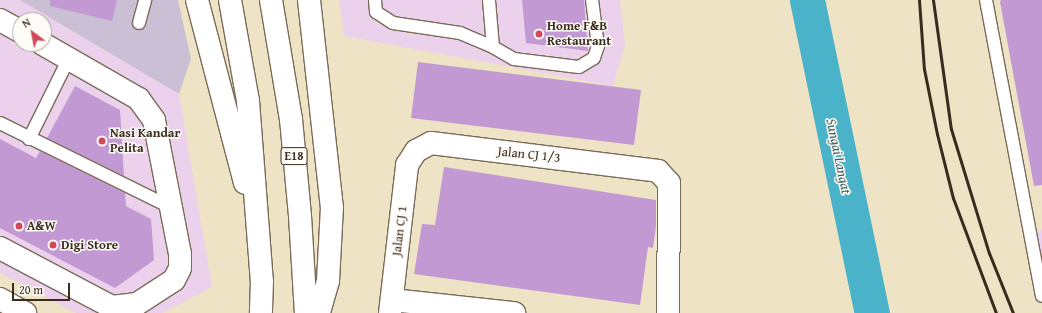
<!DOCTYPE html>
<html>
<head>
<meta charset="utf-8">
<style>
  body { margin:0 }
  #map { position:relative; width:1042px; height:313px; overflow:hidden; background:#eee4c5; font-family:"Gentium Book Plus",serif }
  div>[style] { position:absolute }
  .built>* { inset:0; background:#ebd1eb }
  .industrial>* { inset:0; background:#cbbfd5 }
  .river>* { height:35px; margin:-17.5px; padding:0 17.5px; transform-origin:17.5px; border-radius:17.5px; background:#4ab2c9 }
  .building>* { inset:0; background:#c399d3 }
  .roads { filter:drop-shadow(1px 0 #7a6b58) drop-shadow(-1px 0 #7a6b58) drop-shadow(0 1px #7a6b58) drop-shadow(0 -1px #7a6b58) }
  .lane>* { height:12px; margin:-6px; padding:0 6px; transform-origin:6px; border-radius:6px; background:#fff }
  .street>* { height:22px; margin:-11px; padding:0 11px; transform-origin:11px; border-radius:11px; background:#fff }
  .secondary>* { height:22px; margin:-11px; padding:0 11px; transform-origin:11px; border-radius:11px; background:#fff }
  .highway>* { height:22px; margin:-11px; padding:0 11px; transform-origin:11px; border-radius:11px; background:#fff }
  .rail>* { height:3px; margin:-1.5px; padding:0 1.5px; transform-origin:1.5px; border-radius:1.5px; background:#3b2a1e }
  .dots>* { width:11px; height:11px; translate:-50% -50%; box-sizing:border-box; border:2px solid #fdfcf7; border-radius:50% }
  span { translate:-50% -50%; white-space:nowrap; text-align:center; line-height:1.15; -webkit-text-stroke:3px #fdfcf7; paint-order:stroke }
  .shield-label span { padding:1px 3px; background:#fdfcf7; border:1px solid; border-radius:3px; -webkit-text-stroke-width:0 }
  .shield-label { font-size:12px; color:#3b2a1e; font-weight:700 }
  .poi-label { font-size:13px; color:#3b2a1e; font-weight:700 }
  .left { translate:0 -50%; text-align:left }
  .street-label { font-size:13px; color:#3b2a1e }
  .water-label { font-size:14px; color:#416062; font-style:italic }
  .north { position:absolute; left:12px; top:12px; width:40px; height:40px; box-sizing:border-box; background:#fdfcf7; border:1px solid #afa8a0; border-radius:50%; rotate:328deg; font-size:11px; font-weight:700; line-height:16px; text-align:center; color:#3b2a1e }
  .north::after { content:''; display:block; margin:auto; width:14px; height:18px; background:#d1495b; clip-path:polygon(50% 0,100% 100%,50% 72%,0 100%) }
  .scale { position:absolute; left:12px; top:283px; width:58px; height:18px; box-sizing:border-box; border:2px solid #3b2a1e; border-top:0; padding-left:5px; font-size:12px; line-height:14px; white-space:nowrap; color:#3b2a1e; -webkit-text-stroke:3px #fdfcf7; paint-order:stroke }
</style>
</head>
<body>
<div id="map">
  <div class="built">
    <i style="clip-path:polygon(evenodd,0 0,20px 0,179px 94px,212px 287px,162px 313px,76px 313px,0 273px,0 0,20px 20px,44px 20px,44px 44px,20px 44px,20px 20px)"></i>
    <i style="clip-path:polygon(339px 0,620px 0,625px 44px,613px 86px,344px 36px)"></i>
    <i style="clip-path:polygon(1042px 230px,1042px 274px,1034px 232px)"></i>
  </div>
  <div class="industrial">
    <i style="clip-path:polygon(20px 0,178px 0,191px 59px,179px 94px)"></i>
  </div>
  <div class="river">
    <i style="left:807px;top:0;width:320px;rotate:78.3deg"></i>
  </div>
  <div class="building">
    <i style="clip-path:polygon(50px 0,117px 0,112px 21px,50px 6px)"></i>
    <i style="clip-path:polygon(522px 0,584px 0,588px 51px,526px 43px)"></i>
    <i style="clip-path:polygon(1001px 0,1042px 0,1042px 185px,1034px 186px,1000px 2px)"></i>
    <i style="clip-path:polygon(418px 62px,641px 90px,634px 145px,411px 118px)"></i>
    <i style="clip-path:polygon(75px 86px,120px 110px,124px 176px,47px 138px)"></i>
    <i style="clip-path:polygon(0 139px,36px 158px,40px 151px,125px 193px,126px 206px,151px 219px,154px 260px,115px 288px,0 228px)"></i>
    <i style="clip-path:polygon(444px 167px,656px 200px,656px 226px,653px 248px,648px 247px,640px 305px,414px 274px,422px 224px,435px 225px)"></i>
  </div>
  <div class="roads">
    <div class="lane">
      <i style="left:375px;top:0;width:12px;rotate:85deg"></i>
      <i style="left:376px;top:12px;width:20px;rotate:33deg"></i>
      <i style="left:393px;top:23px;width:68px;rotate:8.5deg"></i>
      <i style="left:460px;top:33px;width:36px;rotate:23deg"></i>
      <i style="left:493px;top:47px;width:47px;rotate:-94.9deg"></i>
      <i style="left:986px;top:0;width:301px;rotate:79.3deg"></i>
      <i style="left:139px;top:23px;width:24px;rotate:-75deg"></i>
      <i style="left:493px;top:47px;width:24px;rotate:30deg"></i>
      <i style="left:514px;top:59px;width:65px;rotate:7deg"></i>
      <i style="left:579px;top:67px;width:17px;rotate:-31deg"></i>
      <i style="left:594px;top:58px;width:13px;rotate:-72deg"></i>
      <i style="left:598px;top:46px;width:46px;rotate:-97.4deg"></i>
      <i style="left:0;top:123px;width:190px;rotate:26.3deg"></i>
      <i style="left:29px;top:139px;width:90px;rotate:-63.7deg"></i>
    </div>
    <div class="street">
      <i style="left:0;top:20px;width:23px;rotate:29deg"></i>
      <i style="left:0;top:248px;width:127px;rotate:27.8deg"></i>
      <i style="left:112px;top:307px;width:25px;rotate:-7deg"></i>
      <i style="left:137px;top:304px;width:44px;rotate:-33deg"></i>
      <i style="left:174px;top:280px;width:13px;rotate:-63deg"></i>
      <i style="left:180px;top:268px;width:14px;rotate:-90deg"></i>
      <i style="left:180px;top:254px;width:136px;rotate:-101deg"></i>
      <i style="left:154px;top:120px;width:26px;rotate:-126deg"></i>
      <i style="left:139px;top:99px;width:111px;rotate:-150.2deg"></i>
      <i style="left:392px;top:300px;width:123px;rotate:6.1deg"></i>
      <i style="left:390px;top:313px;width:149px;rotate:-83.4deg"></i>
      <i style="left:407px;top:165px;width:17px;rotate:-57deg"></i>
      <i style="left:416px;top:151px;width:17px;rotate:-28deg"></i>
      <i style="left:431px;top:143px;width:229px;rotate:7deg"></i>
      <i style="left:658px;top:171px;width:16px;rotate:47deg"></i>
      <i style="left:669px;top:183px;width:130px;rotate:90.4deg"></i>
    </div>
    <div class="secondary">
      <i style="left:0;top:299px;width:29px;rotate:29deg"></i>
    </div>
    <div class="highway">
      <i style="left:197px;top:0;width:189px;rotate:75.3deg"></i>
      <i style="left:230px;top:0;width:103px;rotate:79.9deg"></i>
      <i style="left:248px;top:101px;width:181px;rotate:85.6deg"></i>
      <i style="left:262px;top:281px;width:32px;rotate:92deg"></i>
      <i style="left:271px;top:0;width:121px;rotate:80.5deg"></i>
      <i style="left:291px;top:119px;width:97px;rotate:84.7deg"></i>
      <i style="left:300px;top:216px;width:97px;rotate:86.5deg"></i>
      <i style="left:309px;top:0;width:208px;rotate:83.7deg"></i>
      <i style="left:332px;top:207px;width:74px;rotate:93.1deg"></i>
      <i style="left:328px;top:281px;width:33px;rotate:106deg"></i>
    </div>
  </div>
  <div class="rail">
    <i style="left:919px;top:0;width:69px;rotate:85.9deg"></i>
    <i style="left:924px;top:69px;width:66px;rotate:78.7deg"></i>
    <i style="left:937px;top:134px;width:66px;rotate:76deg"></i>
    <i style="left:953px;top:198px;width:123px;rotate:69.5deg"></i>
    <i style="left:933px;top:0;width:130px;rotate:82.1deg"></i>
    <i style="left:951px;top:129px;width:130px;rotate:73deg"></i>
    <i style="left:989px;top:253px;width:65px;rotate:68.2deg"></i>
  </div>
  <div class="dots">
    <i style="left:539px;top:34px;background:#d1495b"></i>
    <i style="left:102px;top:141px;background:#d1495b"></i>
    <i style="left:19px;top:226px;background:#d1495b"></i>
    <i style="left:53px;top:245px;background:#d1495b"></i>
  </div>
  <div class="shield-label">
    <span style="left:294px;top:156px">E18</span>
  </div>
  <div class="poi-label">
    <span class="left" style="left:547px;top:34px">Home F&amp;B<br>Restaurant</span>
    <span class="left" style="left:110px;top:141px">Nasi Kandar<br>Pelita</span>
    <span class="left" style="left:27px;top:226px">A&amp;W</span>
    <span class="left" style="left:61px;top:245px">Digi Store</span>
  </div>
  <div class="street-label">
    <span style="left:529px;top:155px;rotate:6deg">Jalan CJ 1/3</span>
    <span style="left:400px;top:231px;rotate:-83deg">Jalan CJ 1</span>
  </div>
  <div class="water-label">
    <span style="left:839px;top:156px;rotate:78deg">Sungai Langat</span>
  </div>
  <div class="north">N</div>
  <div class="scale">20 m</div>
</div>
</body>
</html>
